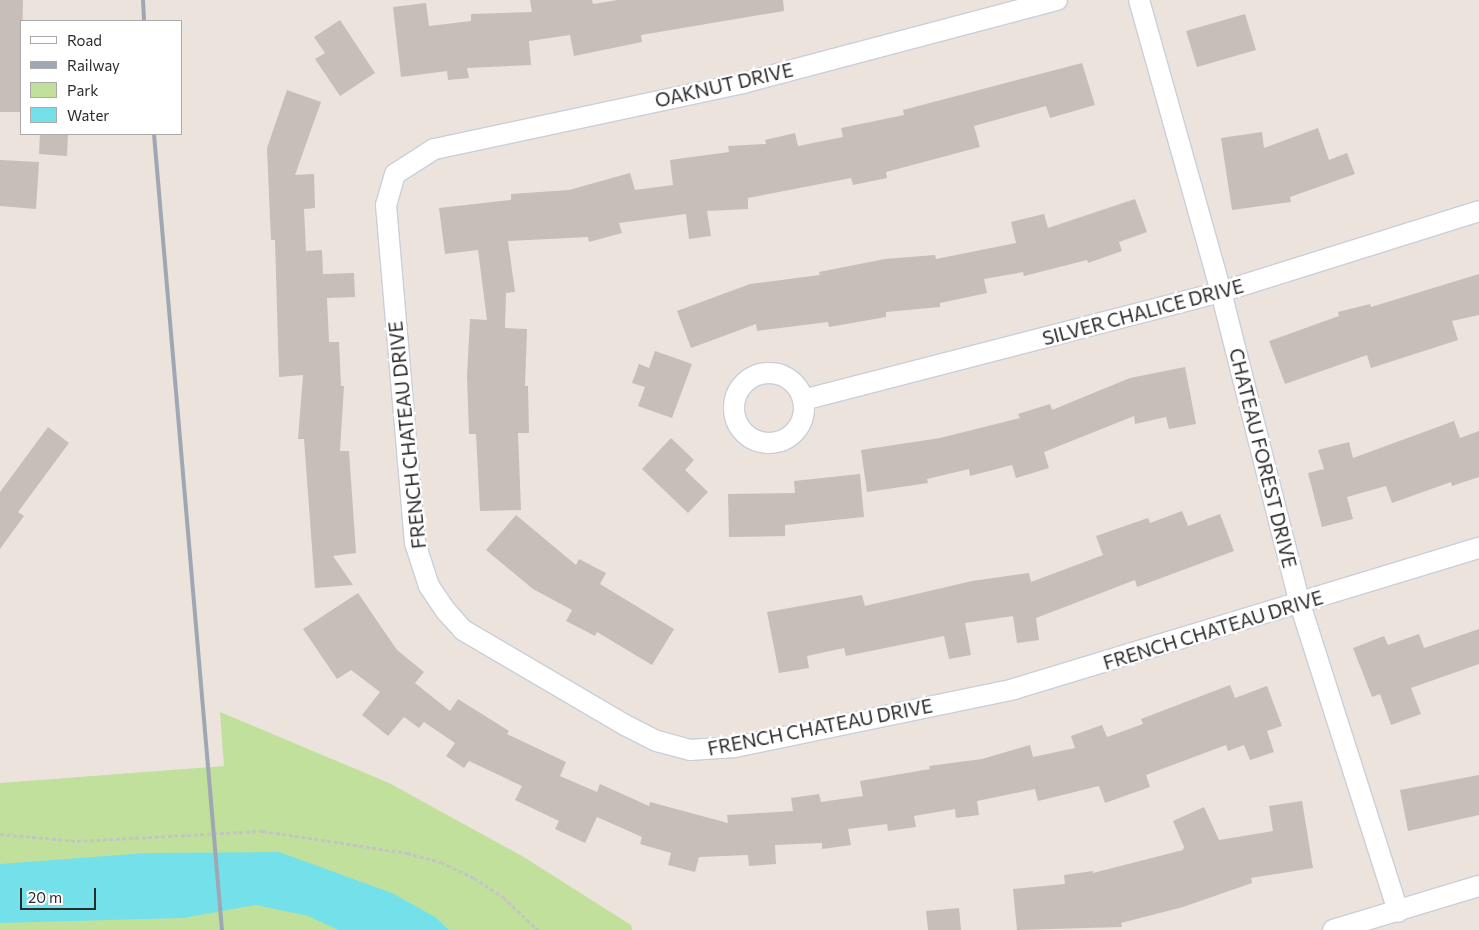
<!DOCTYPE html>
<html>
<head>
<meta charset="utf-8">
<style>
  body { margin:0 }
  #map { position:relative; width:1479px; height:930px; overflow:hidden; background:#ece3dd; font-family:Commissioner,sans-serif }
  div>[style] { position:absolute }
  .green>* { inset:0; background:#c0e09c }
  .water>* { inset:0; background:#74e1ea }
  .building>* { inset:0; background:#c5beb9 }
  .path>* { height:3px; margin-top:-1.5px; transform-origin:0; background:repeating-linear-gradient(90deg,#c4c4c4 0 4px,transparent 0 6.5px) }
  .roads { filter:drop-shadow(1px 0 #c9cfd8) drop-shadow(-1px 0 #c9cfd8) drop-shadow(0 1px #c9cfd8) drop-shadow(0 -1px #c9cfd8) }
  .minor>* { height:20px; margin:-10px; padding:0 10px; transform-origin:10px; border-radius:10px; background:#fff }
  .minor>.ring { margin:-10px; padding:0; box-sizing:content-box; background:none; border:20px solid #fff; border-radius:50% }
  .rail>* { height:4px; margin:-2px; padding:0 2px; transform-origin:2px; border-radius:2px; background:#a0a7b4 }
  span { translate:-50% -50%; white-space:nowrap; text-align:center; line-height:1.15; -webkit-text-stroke:4.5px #fff; paint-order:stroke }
  .street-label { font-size:19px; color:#2b2b2b }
  .legend { position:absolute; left:20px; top:20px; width:162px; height:115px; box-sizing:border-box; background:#fff; border:1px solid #aaa; margin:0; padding:6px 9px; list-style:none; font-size:15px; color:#2b2b2b }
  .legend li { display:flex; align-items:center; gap:10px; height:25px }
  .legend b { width:25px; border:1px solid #aaa }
  .scale { position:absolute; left:20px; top:888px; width:76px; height:22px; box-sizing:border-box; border:2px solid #2b2b2b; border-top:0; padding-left:6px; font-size:15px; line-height:18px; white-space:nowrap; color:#2b2b2b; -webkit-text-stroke:4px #fff; paint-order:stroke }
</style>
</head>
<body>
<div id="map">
  <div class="green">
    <i style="clip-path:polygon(220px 712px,389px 783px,522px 856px,631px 925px,632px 930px,0 930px,0 783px,224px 766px)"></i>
  </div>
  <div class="water">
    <i style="clip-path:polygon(279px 852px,392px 893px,435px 917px,449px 930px,338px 930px,308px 916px,256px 905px,183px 918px,0 923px,0 864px,147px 853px)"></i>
  </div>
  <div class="building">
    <i style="clip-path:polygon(0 0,23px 0,21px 112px,0 112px)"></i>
    <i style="clip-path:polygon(530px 0,592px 0,593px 4px,618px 0,783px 0,784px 11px,641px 35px,642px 42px,574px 56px,570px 35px,529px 41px,531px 65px,467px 68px,469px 78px,448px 80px,447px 71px,401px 77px,393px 7px,426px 3px,429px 26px,471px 21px,471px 14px,532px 12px)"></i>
    <i style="clip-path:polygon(1245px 14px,1256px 50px,1197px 67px,1186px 31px)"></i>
    <i style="clip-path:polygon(340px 20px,375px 73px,340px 96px,315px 59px,325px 53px,314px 37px)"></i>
    <i style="clip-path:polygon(1082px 63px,1095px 105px,1050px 118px,1046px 106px,974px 126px,980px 147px,886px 172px,887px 178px,853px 185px,851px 178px,748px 198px,748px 209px,707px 211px,711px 236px,689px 239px,686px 214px,619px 223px,622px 233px,589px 242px,588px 237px,508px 241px,515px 292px,506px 293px,505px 328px,527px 329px,525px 386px,528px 386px,529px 433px,518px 433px,521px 510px,480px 511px,476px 434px,469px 434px,467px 376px,470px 319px,487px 320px,478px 250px,445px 254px,439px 208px,511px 200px,511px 194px,569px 190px,630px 173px,635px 190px,673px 185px,670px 160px,729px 152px,728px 146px,766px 144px,765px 140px,795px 133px,798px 146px,843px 137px,841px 128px,904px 115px,903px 110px)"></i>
    <i style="clip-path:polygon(287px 90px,321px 102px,295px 175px,314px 174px,315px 208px,304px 209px,306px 251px,322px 250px,323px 274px,354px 273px,355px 297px,327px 298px,329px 342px,339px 342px,341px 386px,344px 386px,340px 451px,349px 451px,356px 553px,333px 556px,353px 585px,315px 588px,304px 439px,298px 439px,303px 375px,279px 377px,275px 240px,271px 240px,267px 148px)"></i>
    <i style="clip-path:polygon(1318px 128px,1329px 160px,1347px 153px,1355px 174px,1290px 197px,1291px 202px,1232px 210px,1221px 138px,1262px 132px,1264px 148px)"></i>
    <i style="clip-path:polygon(40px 134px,68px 134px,67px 156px,39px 154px)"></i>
    <i style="clip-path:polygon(0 160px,39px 162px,36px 209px,0 206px)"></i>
    <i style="clip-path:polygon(1135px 199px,1147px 232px,1119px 242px,1122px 251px,1088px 263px,1087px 260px,1024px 276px,1023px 272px,984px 279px,987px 293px,940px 303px,940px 307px,886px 312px,886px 317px,829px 327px,828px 322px,757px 331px,756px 324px,691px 348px,677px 311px,750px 284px,820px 275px,819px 272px,885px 259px,935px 255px,936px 259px,1016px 243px,1011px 222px,1044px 214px,1048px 228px)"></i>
    <i style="clip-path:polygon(1479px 274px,1479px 315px,1452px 321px,1458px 340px,1371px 368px,1367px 355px,1285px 384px,1269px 341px,1339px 316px,1338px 312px,1370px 304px,1371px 307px)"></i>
    <i style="clip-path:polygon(655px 351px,692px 364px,672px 418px,638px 406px,645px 387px,632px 383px,639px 364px,649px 368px)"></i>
    <i style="clip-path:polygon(1185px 367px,1196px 424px,1169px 429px,1166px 417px,1135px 424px,1134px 416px,1044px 452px,1049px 468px,1016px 478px,1012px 465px,970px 476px,969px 469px,927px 479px,928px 483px,867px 492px,861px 450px,940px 438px,1020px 418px,1018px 414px,1050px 404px,1052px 410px,1130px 378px)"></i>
    <i style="clip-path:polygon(1454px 421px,1460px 438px,1479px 431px,1479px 477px,1452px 486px,1451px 482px,1392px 503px,1386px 486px,1347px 497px,1353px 519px,1322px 527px,1308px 473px,1324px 469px,1318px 450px,1349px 442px,1353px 458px)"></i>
    <i style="clip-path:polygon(48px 427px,69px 443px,18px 512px,24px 516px,0 549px,0 492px)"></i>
    <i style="clip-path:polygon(671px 438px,694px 460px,685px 470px,708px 492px,688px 513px,642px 469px)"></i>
    <i style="clip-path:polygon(860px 474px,864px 517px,785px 525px,785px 536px,729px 537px,728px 494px,795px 493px,794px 481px)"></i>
    <i style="clip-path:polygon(1182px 511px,1188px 526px,1220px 514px,1234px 551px,1137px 587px,1135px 580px,1036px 618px,1039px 640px,1017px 643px,1013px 616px,965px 623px,971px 655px,949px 659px,944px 636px,846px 656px,844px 648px,807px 656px,809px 668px,779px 673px,767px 612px,862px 595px,865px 606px,972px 581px,1029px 573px,1031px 582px,1103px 555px,1096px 536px,1148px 518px,1150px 523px)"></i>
    <i style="clip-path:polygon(516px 515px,576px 565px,579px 559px,606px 573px,600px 584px,674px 629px,652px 665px,597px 632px,595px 636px,566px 621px,572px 610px,533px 589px,486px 550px)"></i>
    <i style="clip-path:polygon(358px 593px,397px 650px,424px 672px,415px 683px,450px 711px,458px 699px,509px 731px,507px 734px,566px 762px,560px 776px,597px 792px,600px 784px,649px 806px,650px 802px,728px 823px,727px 815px,793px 811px,791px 798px,819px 794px,821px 802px,863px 796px,860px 781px,930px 769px,929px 766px,982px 759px,1030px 745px,1033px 757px,1075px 748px,1071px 736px,1102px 725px,1107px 737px,1143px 724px,1141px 719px,1230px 685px,1235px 698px,1267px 686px,1282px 726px,1267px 731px,1274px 752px,1250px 760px,1244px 745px,1228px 751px,1226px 745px,1146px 775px,1150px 787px,1105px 803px,1099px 786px,1038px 801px,1035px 789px,977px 801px,979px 815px,956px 818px,955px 809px,914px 816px,916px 827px,888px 831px,887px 824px,848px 829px,851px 845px,822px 849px,822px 843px,775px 845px,776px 864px,749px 866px,748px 855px,699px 857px,695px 872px,668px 865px,671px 853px,640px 844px,642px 837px,597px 817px,585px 843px,555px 829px,559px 821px,515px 800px,522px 786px,469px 761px,464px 768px,446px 756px,455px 743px,424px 722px,419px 728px,404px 717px,388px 736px,362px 715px,380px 692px,351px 670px,337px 679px,303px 629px)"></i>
    <i style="clip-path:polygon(1479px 629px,1479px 664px,1411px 688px,1421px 714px,1391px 725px,1380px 694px,1372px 697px,1353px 648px,1384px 636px,1388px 645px,1419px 634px,1424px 648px)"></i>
    <i style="clip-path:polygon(1479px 775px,1479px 815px,1408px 831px,1400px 790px)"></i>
    <i style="clip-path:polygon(1302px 801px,1313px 868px,1251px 878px,1252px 883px,1183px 907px,1121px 923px,1122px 927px,1017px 930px,1013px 889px,1065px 884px,1064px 875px,1093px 871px,1093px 873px,1183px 850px,1184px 847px,1173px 821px,1204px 807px,1219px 840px,1273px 831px,1269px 806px)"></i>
    <i style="clip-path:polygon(959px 908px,961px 930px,928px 930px,926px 911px)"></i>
  </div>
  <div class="path">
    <i style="left:0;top:834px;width:77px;rotate:5.2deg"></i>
    <i style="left:77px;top:841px;width:186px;rotate:-3.1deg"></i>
    <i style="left:263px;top:831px;width:146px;rotate:8.7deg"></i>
    <i style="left:407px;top:853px;width:35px;rotate:15deg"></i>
    <i style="left:441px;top:862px;width:37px;rotate:26deg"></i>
    <i style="left:474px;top:878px;width:35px;rotate:33deg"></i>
    <i style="left:503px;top:897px;width:48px;rotate:43.3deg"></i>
  </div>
  <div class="roads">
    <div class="minor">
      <i style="left:1057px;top:0;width:325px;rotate:165.2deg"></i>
      <i style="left:743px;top:83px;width:316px;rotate:167.9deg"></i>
      <i style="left:434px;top:149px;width:46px;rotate:147.3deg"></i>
      <i style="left:395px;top:174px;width:32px;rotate:106deg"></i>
      <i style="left:386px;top:205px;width:339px;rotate:85.1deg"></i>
      <i style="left:415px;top:543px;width:45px;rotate:72deg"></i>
      <i style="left:429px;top:586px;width:30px;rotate:56deg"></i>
      <i style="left:446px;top:611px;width:25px;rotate:48deg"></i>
      <i style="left:463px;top:630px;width:188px;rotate:30.4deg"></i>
      <i style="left:625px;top:725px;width:36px;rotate:27deg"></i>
      <i style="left:657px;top:741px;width:34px;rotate:15deg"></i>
      <i style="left:690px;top:750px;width:45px;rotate:-3.8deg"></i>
      <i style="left:735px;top:747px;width:285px;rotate:-11.7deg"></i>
      <i style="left:1014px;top:689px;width:486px;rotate:-16.9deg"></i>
      <i style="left:1139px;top:0;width:303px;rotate:74.3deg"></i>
      <i style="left:1221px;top:292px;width:322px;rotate:75.8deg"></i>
      <i style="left:1300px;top:604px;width:323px;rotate:72.3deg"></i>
      <i class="ring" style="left:734px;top:373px;width:50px;height:50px"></i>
      <i style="left:803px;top:400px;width:432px;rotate:-14.5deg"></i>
      <i style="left:1221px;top:292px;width:270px;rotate:-17.4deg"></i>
      <i style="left:1333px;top:930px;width:152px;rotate:-16.8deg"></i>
    </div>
  </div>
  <div class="rail">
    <i style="left:143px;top:0;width:21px;rotate:87deg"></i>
    <i style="left:154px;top:134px;width:799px;rotate:85.12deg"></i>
  </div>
  <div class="street-label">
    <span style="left:724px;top:85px;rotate:-13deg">OAKNUT DRIVE</span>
    <span style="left:1143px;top:312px;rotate:-15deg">SILVER CHALICE DRIVE</span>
    <span style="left:407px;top:435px;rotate:-96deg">FRENCH CHATEAU DRIVE</span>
    <span style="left:1263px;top:458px;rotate:76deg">CHATEAU FOREST DRIVE</span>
    <span style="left:1213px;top:630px;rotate:-17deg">FRENCH CHATEAU DRIVE</span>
    <span style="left:820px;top:727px;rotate:-11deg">FRENCH CHATEAU DRIVE</span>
  </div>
  <ul class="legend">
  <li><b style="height:6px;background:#fff"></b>Road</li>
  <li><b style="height:6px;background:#a0a7b4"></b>Railway</li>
  <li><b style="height:14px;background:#c0e09c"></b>Park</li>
  <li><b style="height:14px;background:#74e1ea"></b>Water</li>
  </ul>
  <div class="scale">20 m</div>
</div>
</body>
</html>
